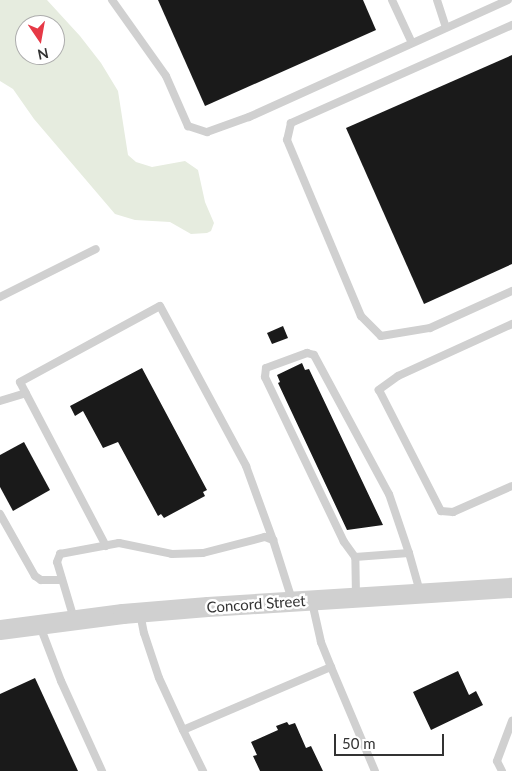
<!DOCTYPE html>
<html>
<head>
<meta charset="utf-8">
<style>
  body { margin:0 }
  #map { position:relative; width:512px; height:771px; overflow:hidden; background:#fff; font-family:Lato,sans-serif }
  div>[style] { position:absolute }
  .green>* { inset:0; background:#e6ecdf }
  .building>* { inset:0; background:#1a1a1a }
  .service>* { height:8px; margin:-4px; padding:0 4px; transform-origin:4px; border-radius:4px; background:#d0d0d0 }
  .tertiary>* { height:20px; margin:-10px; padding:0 10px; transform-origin:10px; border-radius:10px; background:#d0d0d0 }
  span { translate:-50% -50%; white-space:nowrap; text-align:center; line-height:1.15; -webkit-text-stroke:5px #fff; paint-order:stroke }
  .street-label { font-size:15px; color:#333 }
  .north { position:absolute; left:15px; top:15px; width:50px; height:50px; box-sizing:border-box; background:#fff; border:1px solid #adadad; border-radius:50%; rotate:168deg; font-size:14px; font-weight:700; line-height:20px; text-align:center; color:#333 }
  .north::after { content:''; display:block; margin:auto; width:18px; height:22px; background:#e63946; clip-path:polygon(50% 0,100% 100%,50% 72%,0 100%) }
  .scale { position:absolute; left:334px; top:734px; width:110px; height:22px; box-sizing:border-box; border:2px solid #333; border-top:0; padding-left:6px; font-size:15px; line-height:18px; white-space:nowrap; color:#333; -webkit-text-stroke:4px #fff; paint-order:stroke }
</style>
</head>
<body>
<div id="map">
  <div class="green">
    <i style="clip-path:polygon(evenodd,0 0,47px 0,80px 36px,101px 63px,118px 91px,128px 155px,136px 162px,152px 167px,185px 161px,198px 170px,205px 202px,214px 223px,211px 231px,207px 233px,191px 234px,170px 222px,135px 220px,115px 214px,34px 119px,13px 89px,0 81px,0 0,25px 25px,55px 25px,55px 55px,25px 55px,25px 25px)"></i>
  </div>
  <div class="building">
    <i style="clip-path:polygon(158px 0,363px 0,376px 30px,205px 106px)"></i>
    <i style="clip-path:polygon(512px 55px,512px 264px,424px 304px,346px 128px)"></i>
    <i style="clip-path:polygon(283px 326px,288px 338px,272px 344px,267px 333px)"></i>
    <i style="clip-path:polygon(302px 363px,305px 370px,309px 369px,383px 525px,347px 530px,278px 383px,280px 382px,277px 375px)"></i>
    <i style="clip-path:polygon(142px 368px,207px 490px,203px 492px,205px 496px,164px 518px,161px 514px,158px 516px,118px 442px,103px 448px,83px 411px,75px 416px,70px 406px)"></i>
    <i style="clip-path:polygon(24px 442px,50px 490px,13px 511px,0 487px,0 455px)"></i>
    <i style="clip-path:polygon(458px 671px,469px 695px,476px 691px,483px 705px,431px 730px,413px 692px)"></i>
    <i style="clip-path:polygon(35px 678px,78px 771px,0 771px,0 694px)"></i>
    <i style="clip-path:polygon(287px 722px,289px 725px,295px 723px,306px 748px,311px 746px,323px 771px,260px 771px,253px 756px,257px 755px,251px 742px,278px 730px,276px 726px)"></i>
  </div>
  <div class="service">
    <i style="left:112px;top:0;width:93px;rotate:54.6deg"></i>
    <i style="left:166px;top:76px;width:55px;rotate:66.3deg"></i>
    <i style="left:188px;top:126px;width:20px;rotate:18deg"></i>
    <i style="left:207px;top:132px;width:45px;rotate:-19.7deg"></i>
    <i style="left:249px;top:117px;width:284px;rotate:-24.3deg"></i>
    <i style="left:392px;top:0;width:47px;rotate:65.1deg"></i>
    <i style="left:437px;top:0;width:28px;rotate:72deg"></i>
    <i style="left:512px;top:25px;width:242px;rotate:156.1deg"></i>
    <i style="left:291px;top:123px;width:17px;rotate:103deg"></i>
    <i style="left:287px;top:140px;width:191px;rotate:67.2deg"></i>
    <i style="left:361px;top:316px;width:28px;rotate:45deg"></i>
    <i style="left:381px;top:336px;width:50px;rotate:-9.3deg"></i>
    <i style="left:430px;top:328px;width:90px;rotate:-24.3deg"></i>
    <i style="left:0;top:297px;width:107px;rotate:-26.6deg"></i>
    <i style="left:512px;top:324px;width:125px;rotate:155.5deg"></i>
    <i style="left:398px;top:376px;width:24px;rotate:144deg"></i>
    <i style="left:379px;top:390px;width:136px;rotate:62.9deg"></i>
    <i style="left:441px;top:511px;width:12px;rotate:5deg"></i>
    <i style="left:453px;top:512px;width:64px;rotate:-23.8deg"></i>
    <i style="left:0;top:401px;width:27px;rotate:-17deg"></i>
    <i style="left:0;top:514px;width:71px;rotate:60.6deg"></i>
    <i style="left:35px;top:576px;width:7px;rotate:34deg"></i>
    <i style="left:41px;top:580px;width:21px"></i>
    <i style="left:106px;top:546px;width:185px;rotate:-117.7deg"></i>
    <i style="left:20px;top:382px;width:159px;rotate:-28.5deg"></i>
    <i style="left:160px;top:306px;width:182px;rotate:61.7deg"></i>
    <i style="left:246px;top:466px;width:79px;rotate:70deg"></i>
    <i style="left:355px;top:557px;width:19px;rotate:-126deg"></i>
    <i style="left:344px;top:542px;width:183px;rotate:-115.6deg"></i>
    <i style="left:265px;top:377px;width:9px;rotate:-84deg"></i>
    <i style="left:266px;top:368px;width:44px;rotate:-20.1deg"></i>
    <i style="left:307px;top:353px;width:7px;rotate:16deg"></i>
    <i style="left:314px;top:355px;width:158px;rotate:61.7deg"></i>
    <i style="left:389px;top:494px;width:62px;rotate:71.3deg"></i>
    <i style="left:356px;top:596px;width:39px;rotate:-91deg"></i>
    <i style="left:355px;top:557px;width:54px;rotate:-4.2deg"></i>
    <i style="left:409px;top:553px;width:41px;rotate:74.2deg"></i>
    <i style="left:140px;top:613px;width:20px;rotate:79deg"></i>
    <i style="left:144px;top:633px;width:47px;rotate:71.6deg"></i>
    <i style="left:159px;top:678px;width:57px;rotate:65.2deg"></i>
    <i style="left:183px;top:730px;width:161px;rotate:-23.1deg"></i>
    <i style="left:331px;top:667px;width:27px;rotate:-112deg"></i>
    <i style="left:321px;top:642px;width:41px;rotate:-102.7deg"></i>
    <i style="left:74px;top:619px;width:59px;rotate:-106.6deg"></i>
    <i style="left:57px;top:562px;width:9px;rotate:-69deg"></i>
    <i style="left:60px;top:554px;width:60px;rotate:-10.6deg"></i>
    <i style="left:119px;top:543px;width:54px;rotate:11.7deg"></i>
    <i style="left:172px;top:554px;width:31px;rotate:-2deg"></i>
    <i style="left:203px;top:553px;width:64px;rotate:-14.5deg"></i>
    <i style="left:265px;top:537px;width:9px;rotate:21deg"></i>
    <i style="left:273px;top:540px;width:63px;rotate:72.4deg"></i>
    <i style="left:40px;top:626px;width:59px;rotate:69.1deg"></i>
    <i style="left:61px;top:681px;width:99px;rotate:65.5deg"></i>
    <i style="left:331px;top:667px;width:113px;rotate:67.1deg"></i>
    <i style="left:183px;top:730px;width:46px;rotate:64deg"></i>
    <i style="left:502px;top:771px;width:11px;rotate:-117deg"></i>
    <i style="left:497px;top:761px;width:43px;rotate:-69.4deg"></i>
  </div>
  <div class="tertiary">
    <i style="left:0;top:630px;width:124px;rotate:-7.4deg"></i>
    <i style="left:123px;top:614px;width:85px;rotate:-4.7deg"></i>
    <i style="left:208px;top:607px;width:305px;rotate:-3.6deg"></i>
  </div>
  <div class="street-label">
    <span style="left:256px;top:604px;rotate:-4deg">Concord Street</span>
  </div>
  <div class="north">N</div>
  <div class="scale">50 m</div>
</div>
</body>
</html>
